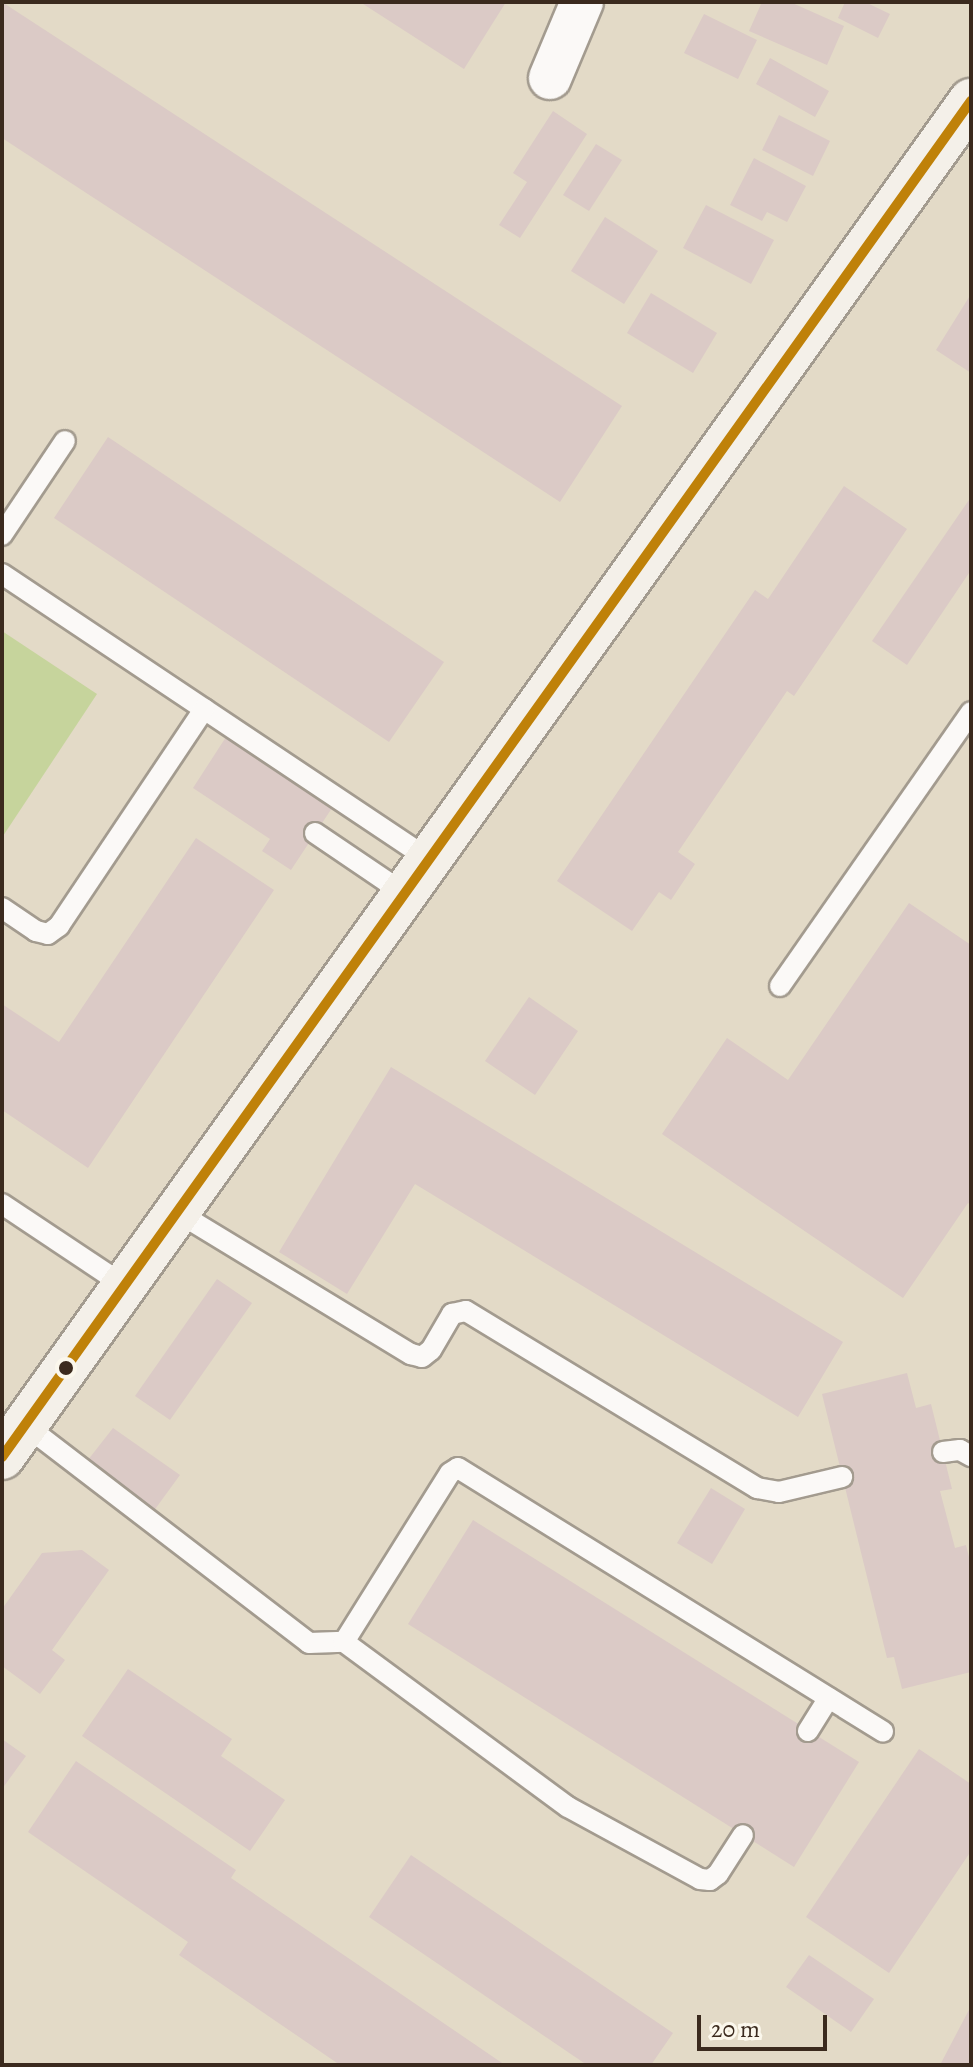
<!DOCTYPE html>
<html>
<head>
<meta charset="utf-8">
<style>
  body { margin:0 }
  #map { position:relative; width:973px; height:2067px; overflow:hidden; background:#e3dac7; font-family:Alegreya,serif }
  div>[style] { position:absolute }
  .green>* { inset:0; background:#c6d49c }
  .building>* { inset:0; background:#dbcac6 }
  .roads { filter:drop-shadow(2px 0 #a39b8f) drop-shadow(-2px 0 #a39b8f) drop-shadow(0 2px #a39b8f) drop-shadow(0 -2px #a39b8f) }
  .lane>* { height:20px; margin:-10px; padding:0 10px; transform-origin:10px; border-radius:10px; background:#fbf9f7 }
  .street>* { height:42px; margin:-21px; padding:0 21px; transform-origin:21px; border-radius:21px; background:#fbf9f7 }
  .secondary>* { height:44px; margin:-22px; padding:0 22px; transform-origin:22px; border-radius:22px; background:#f4f0e9 }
  .bus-1>* { height:10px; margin:-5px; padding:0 5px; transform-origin:5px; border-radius:5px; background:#bf8109 }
  .dots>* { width:22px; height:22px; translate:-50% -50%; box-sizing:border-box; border:4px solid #fbf7ec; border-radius:50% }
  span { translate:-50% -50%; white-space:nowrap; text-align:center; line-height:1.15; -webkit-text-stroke:8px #fbf7ec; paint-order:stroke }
  .frame { position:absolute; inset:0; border:4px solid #3b2a1e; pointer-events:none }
  .scale { position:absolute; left:697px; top:2015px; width:130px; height:36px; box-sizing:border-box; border:4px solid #3b2a1e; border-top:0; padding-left:10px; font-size:24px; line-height:28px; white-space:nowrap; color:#3b2a1e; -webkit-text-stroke:6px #fbf7ec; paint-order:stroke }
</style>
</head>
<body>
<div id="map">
  <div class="green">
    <i style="clip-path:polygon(2px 631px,97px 694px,3px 836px,2px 835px)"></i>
  </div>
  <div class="building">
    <i style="clip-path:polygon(2px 2px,622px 406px,560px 502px,2px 138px)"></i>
    <i style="clip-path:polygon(360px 2px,506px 2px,464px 69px)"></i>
    <i style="clip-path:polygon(762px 2px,790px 2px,844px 26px,827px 65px,749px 31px)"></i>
    <i style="clip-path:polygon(845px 2px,865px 2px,890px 14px,878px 38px,838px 18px)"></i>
    <i style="clip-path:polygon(704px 14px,757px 40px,738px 79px,684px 53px)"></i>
    <i style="clip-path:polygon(770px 58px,829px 91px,815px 117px,756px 84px)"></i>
    <i style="clip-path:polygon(553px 111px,587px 134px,520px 238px,499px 225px,527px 182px,513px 173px)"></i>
    <i style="clip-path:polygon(779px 115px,830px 141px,813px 176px,762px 150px)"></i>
    <i style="clip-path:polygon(596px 144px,622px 160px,589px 211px,563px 195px)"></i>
    <i style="clip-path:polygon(754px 158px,806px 186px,787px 222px,767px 212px,762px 221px,730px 205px)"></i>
    <i style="clip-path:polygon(706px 205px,774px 240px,751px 284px,683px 248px)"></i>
    <i style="clip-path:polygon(605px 217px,658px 251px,624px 304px,571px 271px)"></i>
    <i style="clip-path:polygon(651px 293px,717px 333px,693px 373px,627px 333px)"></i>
    <i style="clip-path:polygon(971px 294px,971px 373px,936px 350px)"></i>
    <i style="clip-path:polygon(108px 437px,444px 662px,389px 742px,54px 518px)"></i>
    <i style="clip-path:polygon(844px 486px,907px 529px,794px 696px,787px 691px,678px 852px,695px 864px,671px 900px,659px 892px,632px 931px,557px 881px,755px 590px,768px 599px)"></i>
    <i style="clip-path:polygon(971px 497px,971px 570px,907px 665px,872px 641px)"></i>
    <i style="clip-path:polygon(226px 737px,332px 808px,291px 870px,262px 851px,270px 839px,193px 788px)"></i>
    <i style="clip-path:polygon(196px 838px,274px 890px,88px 1168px,2px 1110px,2px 1004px,59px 1042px)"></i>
    <i style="clip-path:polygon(909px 903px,971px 945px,971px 1205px,968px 1203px,903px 1298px,662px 1134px,727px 1038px,788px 1080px)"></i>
    <i style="clip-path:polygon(529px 997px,578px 1031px,535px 1095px,485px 1061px)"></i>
    <i style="clip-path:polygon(391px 1067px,843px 1342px,798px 1417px,415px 1184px,347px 1294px,279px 1252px)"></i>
    <i style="clip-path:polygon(217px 1279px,252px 1303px,170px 1420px,135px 1396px)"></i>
    <i style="clip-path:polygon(907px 1373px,916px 1408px,931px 1404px,952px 1489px,940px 1491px,955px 1548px,966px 1545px,971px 1565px,971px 1672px,902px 1689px,894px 1657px,887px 1658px,822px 1394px)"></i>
    <i style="clip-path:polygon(113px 1428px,180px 1475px,153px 1512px,84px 1465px)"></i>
    <i style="clip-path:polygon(711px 1488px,745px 1509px,712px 1564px,677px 1543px)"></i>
    <i style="clip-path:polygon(473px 1520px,859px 1762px,794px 1867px,408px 1624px)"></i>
    <i style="clip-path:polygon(82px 1550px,109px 1570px,52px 1650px,65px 1660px,40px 1694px,2px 1666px,2px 1609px,42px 1553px)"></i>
    <i style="clip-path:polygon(128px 1669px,232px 1739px,221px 1756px,285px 1800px,250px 1851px,82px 1736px)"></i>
    <i style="clip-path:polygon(2px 1739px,26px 1756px,2px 1789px)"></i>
    <i style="clip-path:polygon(919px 1749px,971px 1784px,971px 1851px,889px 1973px,806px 1917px)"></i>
    <i style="clip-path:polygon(76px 1761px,236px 1870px,231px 1878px,505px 2065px,340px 2065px,179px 1955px,188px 1942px,28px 1832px)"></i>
    <i style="clip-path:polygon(411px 1855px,673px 2033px,651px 2065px,587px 2065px,369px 1917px)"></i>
    <i style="clip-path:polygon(809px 1955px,874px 1999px,851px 2032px,786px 1987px)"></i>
    <i style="clip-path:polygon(971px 2006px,971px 2065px,940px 2065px)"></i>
  </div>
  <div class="roads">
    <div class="lane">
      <i style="left:2px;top:535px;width:113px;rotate:-56.2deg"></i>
      <i style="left:2px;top:574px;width:515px;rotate:33.75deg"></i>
      <i style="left:315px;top:833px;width:109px;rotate:34.1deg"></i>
      <i style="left:2px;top:908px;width:41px;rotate:34.1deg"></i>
      <i style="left:36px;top:931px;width:12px;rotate:14deg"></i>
      <i style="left:48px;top:934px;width:14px;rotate:-36deg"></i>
      <i style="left:59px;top:926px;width:261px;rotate:-56.2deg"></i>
      <i style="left:780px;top:986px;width:334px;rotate:-55.1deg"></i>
      <i style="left:2px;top:1204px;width:148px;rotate:33.7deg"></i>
      <i style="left:177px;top:1212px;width:274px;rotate:31.3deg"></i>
      <i style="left:411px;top:1354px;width:11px;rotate:15deg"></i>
      <i style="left:422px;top:1357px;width:11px;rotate:-38deg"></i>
      <i style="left:431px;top:1350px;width:42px;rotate:-59.7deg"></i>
      <i style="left:452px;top:1314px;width:14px;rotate:-12deg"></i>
      <i style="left:466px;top:1311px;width:341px;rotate:31.3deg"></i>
      <i style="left:757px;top:1488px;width:22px;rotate:10deg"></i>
      <i style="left:779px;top:1492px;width:65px;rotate:-13.4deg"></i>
      <i style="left:25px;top:1425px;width:358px;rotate:37.5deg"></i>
      <i style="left:309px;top:1643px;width:35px;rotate:-2deg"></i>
      <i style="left:344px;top:1642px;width:278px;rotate:36.4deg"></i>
      <i style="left:568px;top:1807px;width:150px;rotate:28.6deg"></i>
      <i style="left:700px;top:1879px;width:10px;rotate:6deg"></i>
      <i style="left:710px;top:1880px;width:10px;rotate:-37deg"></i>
      <i style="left:718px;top:1874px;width:46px;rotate:-57.3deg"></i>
      <i style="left:943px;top:1452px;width:17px;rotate:-7deg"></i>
      <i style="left:960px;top:1450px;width:13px;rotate:29deg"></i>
      <i style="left:344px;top:1642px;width:199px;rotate:-57.9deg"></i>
      <i style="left:450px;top:1473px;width:9px;rotate:-32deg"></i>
      <i style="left:458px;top:1468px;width:500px;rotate:31.8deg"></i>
      <i style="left:808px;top:1731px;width:39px;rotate:-58deg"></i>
    </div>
    <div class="street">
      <i style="left:550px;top:78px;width:82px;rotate:-67.2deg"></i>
    </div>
    <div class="secondary">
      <i style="left:2px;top:1457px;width:1667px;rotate:-54.45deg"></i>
    </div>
  </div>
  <div class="bus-1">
    <i style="left:2px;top:1457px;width:1667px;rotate:-54.45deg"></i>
  </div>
  <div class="dots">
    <i style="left:66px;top:1368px;background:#3b2a1e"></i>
  </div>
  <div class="frame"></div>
  <div class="scale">20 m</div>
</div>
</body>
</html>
